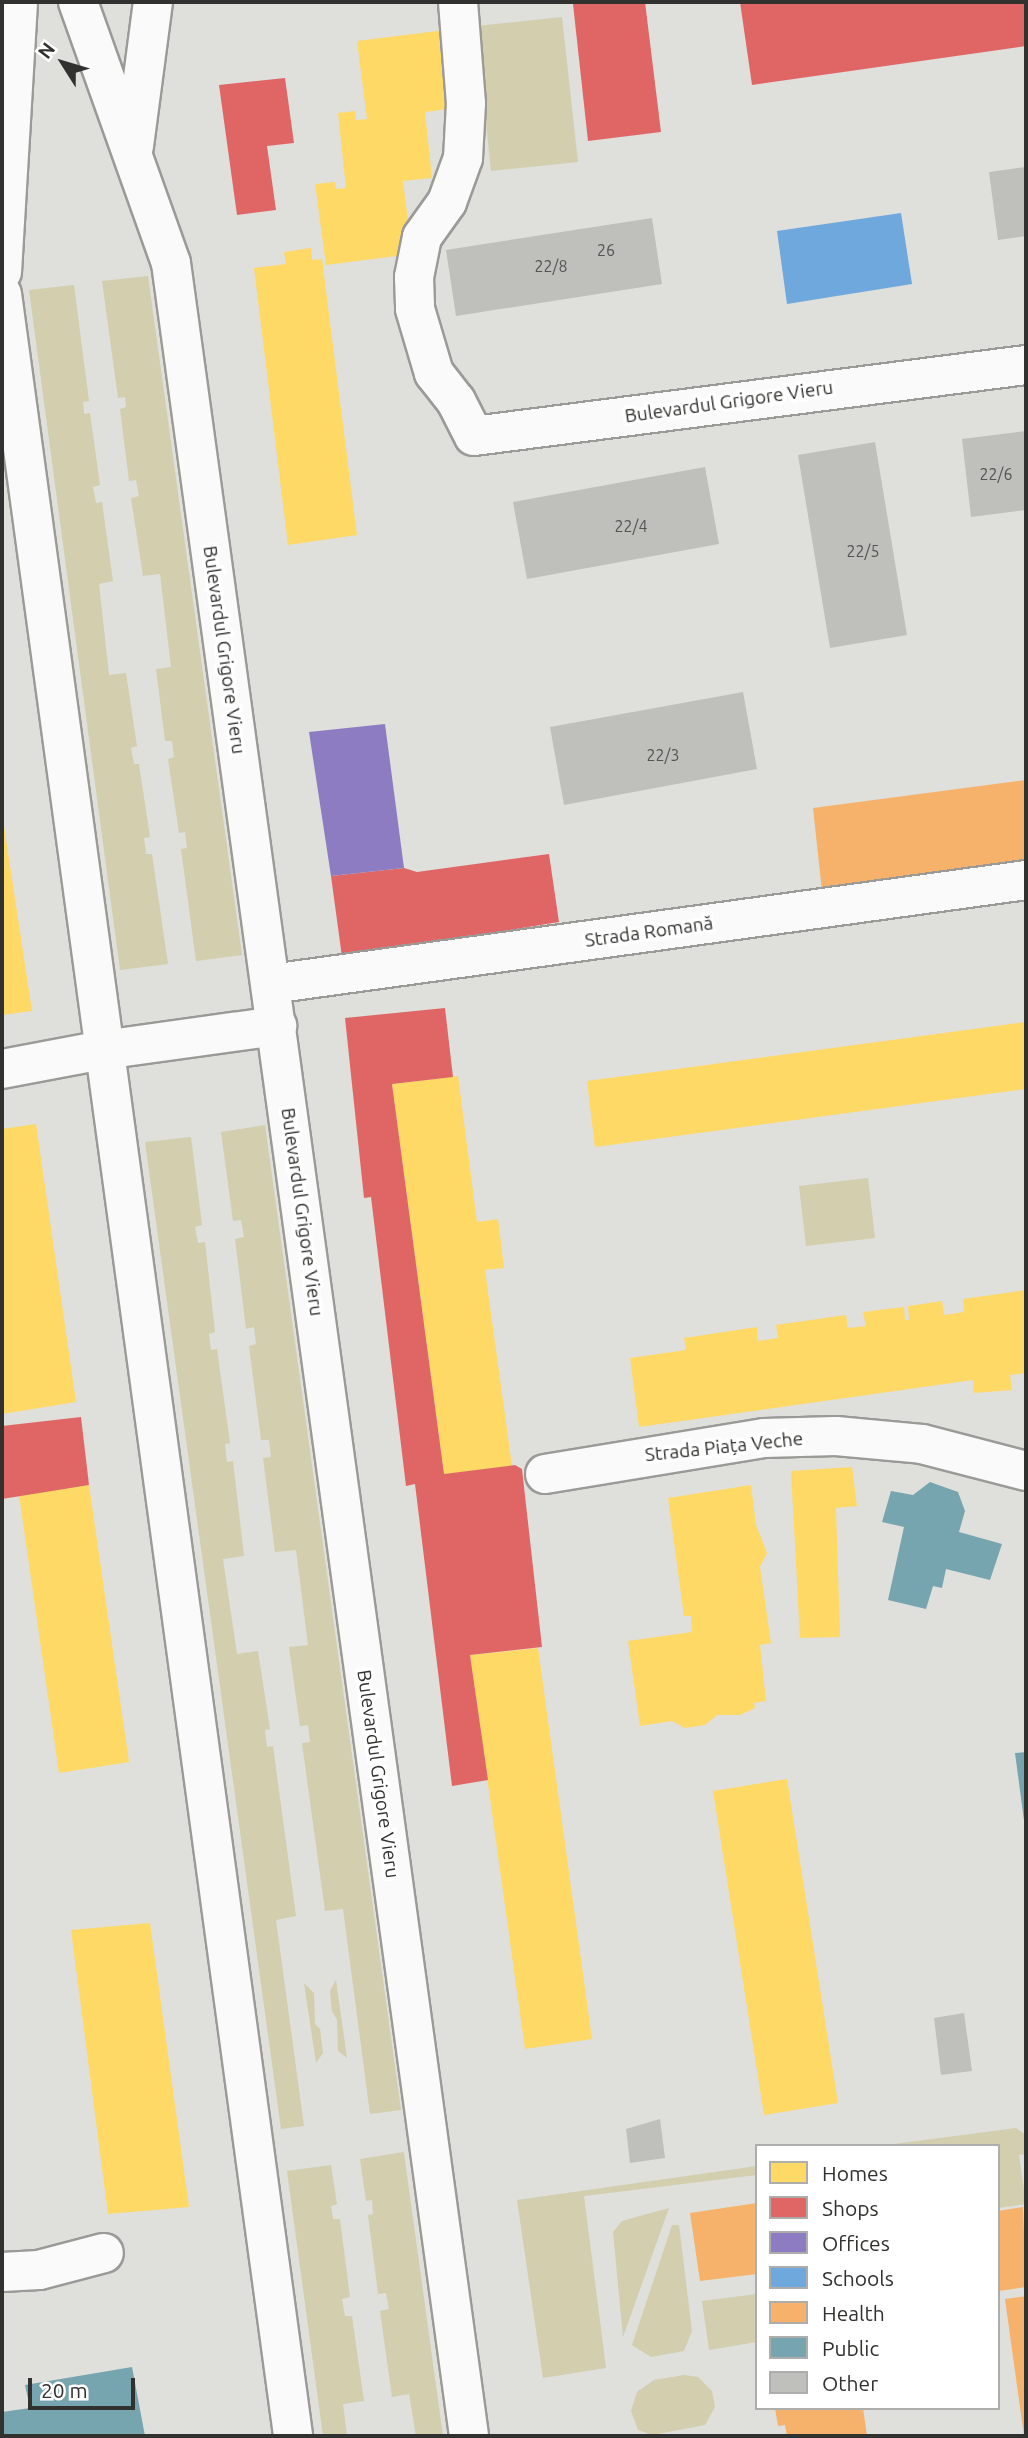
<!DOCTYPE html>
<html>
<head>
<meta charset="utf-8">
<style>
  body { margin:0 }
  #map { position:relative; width:1028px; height:2438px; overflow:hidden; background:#dfdfdb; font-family:Ubuntu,sans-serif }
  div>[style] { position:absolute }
  .green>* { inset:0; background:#d2ceae }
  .homes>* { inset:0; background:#ffd966 }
  .shops>* { inset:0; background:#e06666 }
  .offices>* { inset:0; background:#8e7cc3 }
  .schools>* { inset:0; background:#6fa8dc }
  .health>* { inset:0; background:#f6b26b }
  .public>* { inset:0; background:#76a5af }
  .building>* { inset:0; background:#bfbfbc }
  .roads { filter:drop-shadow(2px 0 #9b9a97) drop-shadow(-2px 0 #9b9a97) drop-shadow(0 2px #9b9a97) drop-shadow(0 -2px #9b9a97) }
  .minor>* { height:38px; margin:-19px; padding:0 19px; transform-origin:19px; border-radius:19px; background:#fafafa }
  .major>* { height:38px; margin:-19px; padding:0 19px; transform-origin:19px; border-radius:19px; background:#fafafa }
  span { translate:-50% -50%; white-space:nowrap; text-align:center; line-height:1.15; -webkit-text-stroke:7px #fff; paint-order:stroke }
  .number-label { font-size:16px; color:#545452 }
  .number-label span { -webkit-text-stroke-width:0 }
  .street-label { font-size:19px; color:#31312f }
  .frame { position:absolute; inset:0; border:4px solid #31312f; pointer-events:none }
  .legend { position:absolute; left:755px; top:2144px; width:245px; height:266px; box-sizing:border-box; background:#fff; border:2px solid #adadac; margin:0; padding:9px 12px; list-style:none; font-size:21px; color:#31312f }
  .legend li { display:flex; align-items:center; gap:14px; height:35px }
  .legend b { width:35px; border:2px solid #adadac }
  .north { position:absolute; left:28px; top:28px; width:70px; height:70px; -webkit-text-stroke:5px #fff; paint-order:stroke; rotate:307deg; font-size:19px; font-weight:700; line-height:28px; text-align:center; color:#31312f }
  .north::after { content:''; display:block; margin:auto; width:24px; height:32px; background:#31312f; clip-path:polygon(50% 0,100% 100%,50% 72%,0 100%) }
  .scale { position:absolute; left:28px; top:2378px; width:107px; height:32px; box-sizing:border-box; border:4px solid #31312f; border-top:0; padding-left:9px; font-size:21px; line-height:24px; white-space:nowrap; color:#31312f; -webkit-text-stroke:5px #fff; paint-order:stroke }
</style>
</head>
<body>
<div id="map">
  <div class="green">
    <i style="clip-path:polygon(562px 17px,578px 162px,491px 171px,476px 26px)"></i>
    <i style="clip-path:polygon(148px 276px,242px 955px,196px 961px,181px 849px,187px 848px,185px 832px,179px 833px,168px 759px,174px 757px,172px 741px,165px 741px,156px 669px,171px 667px,160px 574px,143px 576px,131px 498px,139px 496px,136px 480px,129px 481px,120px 409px,126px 407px,125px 397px,118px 398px,102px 281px)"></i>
    <i style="clip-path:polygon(74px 285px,89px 401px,83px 402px,84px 414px,90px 413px,100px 485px,93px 487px,96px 503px,102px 502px,113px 581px,99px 584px,109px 675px,126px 673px,137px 746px,131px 748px,134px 764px,139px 764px,150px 837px,144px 838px,146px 854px,152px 854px,168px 964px,120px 970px,29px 290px)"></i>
    <i style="clip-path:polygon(265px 1125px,401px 2110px,370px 2114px,343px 1909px,325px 1911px,302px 1743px,310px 1742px,308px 1725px,300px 1726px,289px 1647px,308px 1645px,296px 1550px,275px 1552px,263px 1458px,271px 1457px,269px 1440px,261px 1440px,249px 1346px,256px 1344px,254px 1327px,246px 1329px,235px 1239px,244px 1237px,241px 1220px,233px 1221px,221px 1132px)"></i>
    <i style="clip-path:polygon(191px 1137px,202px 1225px,195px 1227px,198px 1243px,205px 1242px,215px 1332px,209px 1334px,211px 1350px,217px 1349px,230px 1443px,225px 1444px,227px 1462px,233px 1461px,244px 1556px,223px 1559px,237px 1654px,258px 1651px,270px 1729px,265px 1730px,267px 1747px,273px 1746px,296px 1916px,276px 1920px,304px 2126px,281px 2129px,145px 1142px)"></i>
    <i style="clip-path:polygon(868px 1178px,875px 1238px,806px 1246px,799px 1186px)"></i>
    <i style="clip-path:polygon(336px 1980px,347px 2058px,338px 2051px,337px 2020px,332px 2011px,330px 1991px)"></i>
    <i style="clip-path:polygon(304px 1983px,314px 1993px,315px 2024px,320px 2029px,323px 2053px,316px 2063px)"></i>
    <i style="clip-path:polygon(1016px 2128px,1026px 2135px,1026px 2154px,1019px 2155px,1026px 2204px,998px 2208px,998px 2146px,879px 2146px)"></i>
    <i style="clip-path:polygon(404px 2152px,404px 2153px,443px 2436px,416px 2436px,409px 2394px,392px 2397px,380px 2311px,389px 2309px,386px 2293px,378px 2294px,368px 2215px,373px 2214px,372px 2200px,366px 2201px,360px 2159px)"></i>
    <i style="clip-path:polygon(331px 2165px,337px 2204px,331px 2206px,333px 2219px,340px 2219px,350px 2297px,342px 2299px,345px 2316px,352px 2316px,364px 2401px,343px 2404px,347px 2436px,323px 2436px,287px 2171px)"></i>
    <i style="clip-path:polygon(757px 2166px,757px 2175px,584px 2196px,606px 2368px,543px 2378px,517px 2200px)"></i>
    <i style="clip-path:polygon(669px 2208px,623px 2337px,613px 2232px,622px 2221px)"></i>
    <i style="clip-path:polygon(672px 2225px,679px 2225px,692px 2331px,684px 2351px,651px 2357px,632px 2345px)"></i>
    <i style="clip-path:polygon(757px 2294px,757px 2342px,709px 2350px,702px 2301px)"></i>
    <i style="clip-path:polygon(684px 2375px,698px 2377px,712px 2391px,715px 2407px,705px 2425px,652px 2435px,638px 2430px,631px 2411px,637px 2392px,654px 2380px)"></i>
  </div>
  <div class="homes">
    <i style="clip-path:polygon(445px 30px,454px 108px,425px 112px,432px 178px,403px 181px,412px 254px,326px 265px,315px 184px,335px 182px,336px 189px,346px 188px,338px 113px,355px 111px,356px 120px,367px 119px,357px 41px)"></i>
    <i style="clip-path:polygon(311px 248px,312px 260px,322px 259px,357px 535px,288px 545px,254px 268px,286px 264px,284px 252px)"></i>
    <i style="clip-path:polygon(2px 813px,32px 1011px,2px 1015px)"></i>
    <i style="clip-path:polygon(1026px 1022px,1026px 1089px,595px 1147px,587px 1081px)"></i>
    <i style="clip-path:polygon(458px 1076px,477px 1222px,498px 1219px,504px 1268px,485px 1270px,512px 1466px,447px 1474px,444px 1474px,392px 1084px)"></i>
    <i style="clip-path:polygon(36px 1124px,76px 1402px,2px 1414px,2px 1129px)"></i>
    <i style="clip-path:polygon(1026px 1290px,1026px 1373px,1010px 1375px,1012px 1390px,974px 1393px,973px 1380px,639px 1427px,630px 1358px,686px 1350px,684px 1338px,757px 1327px,758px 1341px,778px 1338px,776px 1325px,846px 1315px,848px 1328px,866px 1326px,863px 1312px,904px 1307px,905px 1320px,909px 1320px,908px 1306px,942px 1301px,944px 1315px,964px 1312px,963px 1299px)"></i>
    <i style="clip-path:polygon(852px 1467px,857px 1506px,836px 1508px,840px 1637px,800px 1638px,791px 1471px)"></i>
    <i style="clip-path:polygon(89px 1485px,129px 1762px,59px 1773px,19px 1495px)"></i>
    <i style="clip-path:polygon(751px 1485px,756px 1525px,767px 1553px,760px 1567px,771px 1643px,760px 1645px,766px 1701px,754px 1703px,755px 1708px,740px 1715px,717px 1715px,705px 1725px,685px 1728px,672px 1721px,640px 1726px,628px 1641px,692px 1632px,691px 1616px,684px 1616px,668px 1498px)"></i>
    <i style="clip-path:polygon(538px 1648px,592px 2039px,525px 2049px,470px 1655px)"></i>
    <i style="clip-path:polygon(787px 1779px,838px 2103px,764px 2115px,713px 1791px)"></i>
    <i style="clip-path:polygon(150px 1923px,189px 2207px,108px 2214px,71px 1930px)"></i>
  </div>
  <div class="shops">
    <i style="clip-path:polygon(645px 2px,661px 132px,588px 141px,573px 4px)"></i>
    <i style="clip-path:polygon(740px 2px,1026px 2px,1026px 46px,752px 85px)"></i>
    <i style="clip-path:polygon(285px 78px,294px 143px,267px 146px,276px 210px,237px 215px,219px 85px)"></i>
    <i style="clip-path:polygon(549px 854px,559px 922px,342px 957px,331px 876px,404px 868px,417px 872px)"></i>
    <i style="clip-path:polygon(445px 1008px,453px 1077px,392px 1084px,444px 1474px,515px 1465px,522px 1469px,542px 1647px,470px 1655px,488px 1780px,452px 1786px,415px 1484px,406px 1486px,371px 1197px,364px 1198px,345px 1018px)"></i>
    <i style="clip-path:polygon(81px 1417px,89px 1485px,2px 1499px,2px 1426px)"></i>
  </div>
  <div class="offices">
    <i style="clip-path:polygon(385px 724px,404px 868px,331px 876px,309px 732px)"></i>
  </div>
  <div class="schools">
    <i style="clip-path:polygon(901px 213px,912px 284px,787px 304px,777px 231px)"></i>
  </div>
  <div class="health">
    <i style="clip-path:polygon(1026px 780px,1026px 867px,822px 891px,813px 808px)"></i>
    <i style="clip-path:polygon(757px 2203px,757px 2274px,700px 2281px,690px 2213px)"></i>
    <i style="clip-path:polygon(1023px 2207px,1026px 2287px,999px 2291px,998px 2211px)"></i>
    <i style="clip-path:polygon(1026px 2296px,1026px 2436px,1024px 2436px,1005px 2299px)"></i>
    <i style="clip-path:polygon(775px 2408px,863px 2408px,867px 2436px,787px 2436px,785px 2425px,778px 2426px)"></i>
  </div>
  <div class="public">
    <i style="clip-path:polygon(930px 1482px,958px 1492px,965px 1511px,959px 1532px,1002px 1544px,990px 1580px,946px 1569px,942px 1588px,933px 1586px,926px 1609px,888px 1600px,904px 1527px,882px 1522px,891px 1491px,913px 1495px)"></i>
    <i style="clip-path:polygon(1026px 1752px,1026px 1828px,1025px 1828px,1015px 1753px)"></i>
    <i style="clip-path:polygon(132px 2367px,145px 2436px,2px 2436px,2px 2412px,30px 2408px,25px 2385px)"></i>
  </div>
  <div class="building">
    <i style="clip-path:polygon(1026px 167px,1026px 236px,998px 240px,989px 172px)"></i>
    <i style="clip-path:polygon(652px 218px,662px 284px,456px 316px,446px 250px)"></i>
    <i style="clip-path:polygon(1026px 431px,1026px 510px,971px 517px,962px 439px)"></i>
    <i style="clip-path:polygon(875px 442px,907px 635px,830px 648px,798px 455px)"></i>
    <i style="clip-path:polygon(705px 467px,719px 544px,527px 579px,513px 502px)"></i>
    <i style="clip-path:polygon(743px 692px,757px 769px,564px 805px,550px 727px)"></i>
    <i style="clip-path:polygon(964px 2013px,972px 2071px,941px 2075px,934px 2018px)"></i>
    <i style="clip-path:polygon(660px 2119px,665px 2158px,630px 2163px,626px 2129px)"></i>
  </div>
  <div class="roads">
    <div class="minor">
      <i style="left:458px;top:2px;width:101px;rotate:85.5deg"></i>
      <i style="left:466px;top:103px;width:55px;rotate:93.1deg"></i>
      <i style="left:463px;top:158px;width:47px;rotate:110deg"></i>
      <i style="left:447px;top:202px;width:43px;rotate:125.5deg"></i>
      <i style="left:422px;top:237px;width:41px;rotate:101.3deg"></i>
      <i style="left:414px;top:277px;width:32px;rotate:88deg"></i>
      <i style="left:415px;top:309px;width:67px;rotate:73.5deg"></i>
      <i style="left:434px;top:373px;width:36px;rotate:52deg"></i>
      <i style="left:456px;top:401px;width:39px;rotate:63deg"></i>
      <i style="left:474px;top:436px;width:557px;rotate:-7.33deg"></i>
      <i style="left:271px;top:984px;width:762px;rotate:-7.84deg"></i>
      <i style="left:2px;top:1069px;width:103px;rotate:-10.7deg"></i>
      <i style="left:545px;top:1474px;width:222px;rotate:-9.3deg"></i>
      <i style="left:764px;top:1438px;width:72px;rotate:-1.6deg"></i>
      <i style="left:836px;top:1436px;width:86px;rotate:5.3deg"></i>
      <i style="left:922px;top:1444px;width:107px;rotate:14.6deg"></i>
      <i style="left:2px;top:2272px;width:37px;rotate:-3deg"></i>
      <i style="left:39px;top:2270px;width:67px;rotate:-14.7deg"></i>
    </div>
    <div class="major">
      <i style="left:78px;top:2px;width:277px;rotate:70.4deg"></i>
      <i style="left:171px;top:263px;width:2193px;rotate:82.19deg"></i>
      <i style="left:134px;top:146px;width:145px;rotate:-82.5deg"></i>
      <i style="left:2px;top:272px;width:270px;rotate:-86.6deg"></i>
      <i style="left:2px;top:294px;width:2162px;rotate:82.26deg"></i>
      <i style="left:103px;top:1050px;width:176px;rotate:-7.9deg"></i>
    </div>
  </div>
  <div class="number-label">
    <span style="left:606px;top:250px">26</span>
    <span style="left:551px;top:266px">22/8</span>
    <span style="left:996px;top:474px">22/6</span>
    <span style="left:631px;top:526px">22/4</span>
    <span style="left:863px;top:551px">22/5</span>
    <span style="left:663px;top:755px">22/3</span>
  </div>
  <div class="street-label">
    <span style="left:729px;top:402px;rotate:-8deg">Bulevardul Grigore Vieru</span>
    <span style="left:224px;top:650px;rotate:82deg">Bulevardul Grigore Vieru</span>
    <span style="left:649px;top:932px;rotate:-8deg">Strada Romană</span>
    <span style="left:302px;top:1212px;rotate:82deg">Bulevardul Grigore Vieru</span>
    <span style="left:724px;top:1447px;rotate:-6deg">Strada Piața Veche</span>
    <span style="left:378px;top:1774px;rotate:82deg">Bulevardul Grigore Vieru</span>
  </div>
  <div class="frame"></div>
  <ul class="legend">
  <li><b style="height:19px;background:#ffd966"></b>Homes</li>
  <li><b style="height:19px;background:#e06666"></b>Shops</li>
  <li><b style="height:19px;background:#8e7cc3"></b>Offices</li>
  <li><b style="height:19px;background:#6fa8dc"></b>Schools</li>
  <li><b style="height:19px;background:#f6b26b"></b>Health</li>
  <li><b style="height:19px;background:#76a5af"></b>Public</li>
  <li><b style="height:19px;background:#bfbfbc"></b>Other</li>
  </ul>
  <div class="north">N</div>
  <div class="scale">20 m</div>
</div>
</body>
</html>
